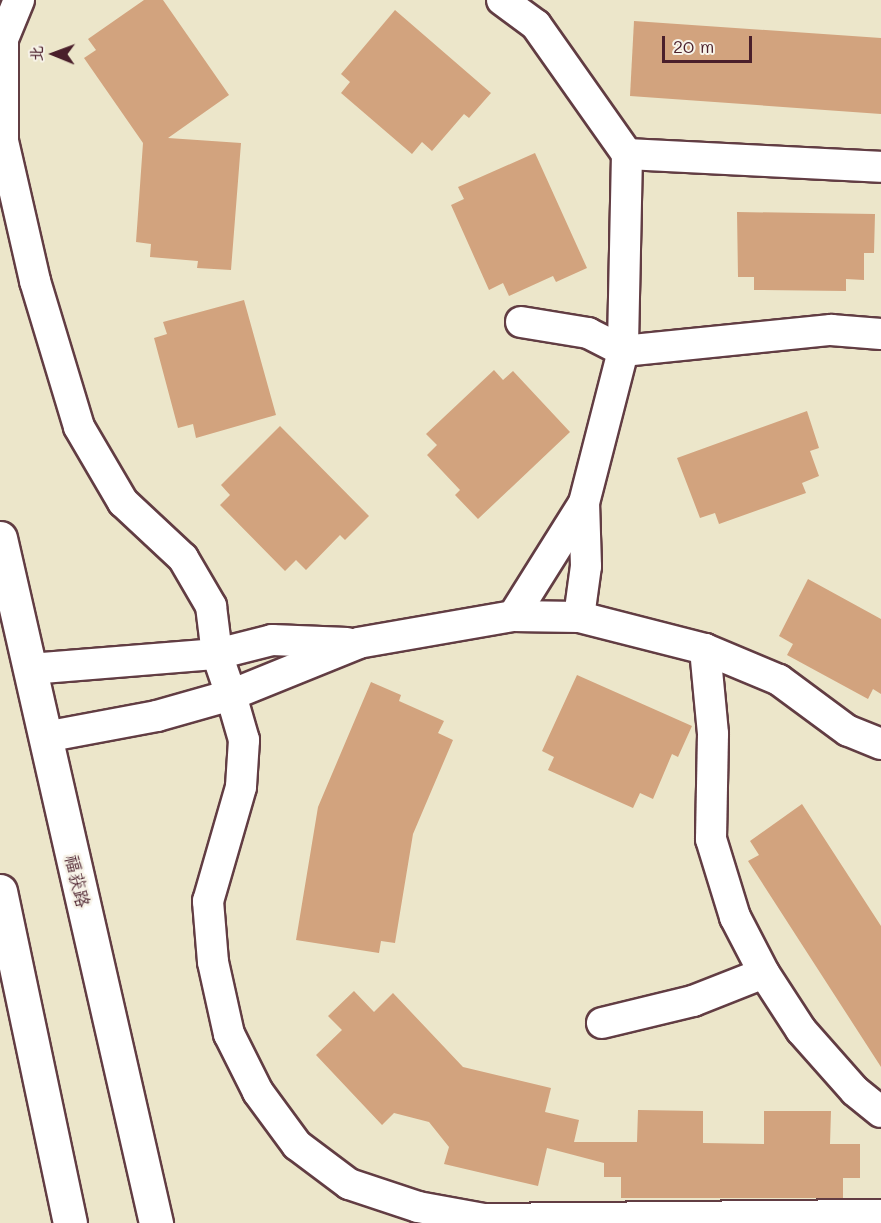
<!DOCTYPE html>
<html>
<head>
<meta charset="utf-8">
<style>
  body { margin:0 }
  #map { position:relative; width:881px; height:1223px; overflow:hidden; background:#ece6ca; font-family:Mali,"LXGW WenKai TC",sans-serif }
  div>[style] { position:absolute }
  .building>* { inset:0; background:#d2a37e }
  .roads { filter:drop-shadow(2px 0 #623d43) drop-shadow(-2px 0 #623d43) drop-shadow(0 2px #623d43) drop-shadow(0 -2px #623d43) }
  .street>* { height:30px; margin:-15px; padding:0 15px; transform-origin:15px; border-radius:15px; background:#fff }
  .secondary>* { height:33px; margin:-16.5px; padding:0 16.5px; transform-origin:16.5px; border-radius:16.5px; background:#fff }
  span { translate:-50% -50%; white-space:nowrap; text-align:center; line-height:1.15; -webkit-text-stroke:5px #f7f3e8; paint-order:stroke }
  .street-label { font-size:18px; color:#4a1f2b }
  .north { position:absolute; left:24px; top:24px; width:60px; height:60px; -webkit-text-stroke:4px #f7f3e8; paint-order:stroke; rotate:271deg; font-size:16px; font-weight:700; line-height:24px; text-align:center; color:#4a1f2b }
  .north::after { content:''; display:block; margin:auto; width:21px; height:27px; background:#4a1f2b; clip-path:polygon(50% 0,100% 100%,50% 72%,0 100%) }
  .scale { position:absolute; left:662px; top:36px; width:90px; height:27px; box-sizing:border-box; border:3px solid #4a1f2b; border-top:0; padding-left:8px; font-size:18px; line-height:21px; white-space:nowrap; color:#4a1f2b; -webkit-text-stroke:4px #f7f3e8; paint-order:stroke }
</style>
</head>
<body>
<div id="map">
  <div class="building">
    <i style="clip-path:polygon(144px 0,163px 0,229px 95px,168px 138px,241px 143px,231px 270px,197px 268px,198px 261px,150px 257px,151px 244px,136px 242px,143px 143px,84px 58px,96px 50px,88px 39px)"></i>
    <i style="clip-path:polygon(395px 10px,491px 93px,469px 118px,464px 114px,432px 151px,422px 142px,412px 154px,341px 93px,350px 82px,341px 74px)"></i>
    <i style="clip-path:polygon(634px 21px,881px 38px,881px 114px,630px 96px)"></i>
    <i style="clip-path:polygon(535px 153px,587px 268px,556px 282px,553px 276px,509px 296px,503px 283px,489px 290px,451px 205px,464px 199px,458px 187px)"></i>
    <i style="clip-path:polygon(737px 212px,875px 214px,874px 253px,864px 253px,864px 280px,846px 279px,846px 291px,754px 290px,754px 277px,738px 277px)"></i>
    <i style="clip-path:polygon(244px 300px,276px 415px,196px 438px,193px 424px,178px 428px,154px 338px,167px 334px,163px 322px)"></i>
    <i style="clip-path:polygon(494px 370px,503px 380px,513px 371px,570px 432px,478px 519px,455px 495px,460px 490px,427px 455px,437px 445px,426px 434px)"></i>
    <i style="clip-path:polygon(807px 411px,819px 448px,810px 451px,819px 476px,802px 483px,806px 493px,719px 524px,715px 513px,700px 518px,677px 458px)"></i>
    <i style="clip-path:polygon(280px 426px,369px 516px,345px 540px,340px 535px,306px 570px,296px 560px,285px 571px,220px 505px,230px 495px,221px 485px)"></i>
    <i style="clip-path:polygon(808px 579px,881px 619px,881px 694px,873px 689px,868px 699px,787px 655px,793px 644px,779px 636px)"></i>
    <i style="clip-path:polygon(577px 675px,692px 726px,678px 757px,672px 754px,653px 799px,640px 793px,633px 808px,548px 770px,554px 757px,542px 751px)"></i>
    <i style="clip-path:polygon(371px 682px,401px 695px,399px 701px,444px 721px,438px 733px,453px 740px,413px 834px,395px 943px,381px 941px,379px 953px,296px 940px,318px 807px)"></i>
    <i style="clip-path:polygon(802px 804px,881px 926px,881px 1067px,748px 861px,759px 855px,750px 841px)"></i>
    <i style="clip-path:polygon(354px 991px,374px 1012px,393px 993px,463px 1067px,551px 1088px,545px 1112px,579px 1120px,574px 1142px,637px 1142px,638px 1110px,703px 1111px,703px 1143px,764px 1144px,764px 1111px,831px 1111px,830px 1144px,860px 1144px,860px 1178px,843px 1178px,843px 1198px,621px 1198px,621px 1177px,604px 1177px,604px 1163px,547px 1148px,538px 1186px,444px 1164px,449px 1147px,429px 1122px,394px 1113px,382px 1125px,316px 1055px,342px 1030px,328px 1016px)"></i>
  </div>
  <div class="roads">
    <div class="street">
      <i style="left:19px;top:0;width:42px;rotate:112.3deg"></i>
      <i style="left:3px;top:39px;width:102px;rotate:90deg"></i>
      <i style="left:3px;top:141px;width:144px;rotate:77.1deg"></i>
      <i style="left:35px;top:281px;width:152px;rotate:73.2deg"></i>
      <i style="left:79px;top:427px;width:87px;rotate:59.6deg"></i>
      <i style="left:123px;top:502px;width:82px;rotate:43deg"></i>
      <i style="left:183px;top:558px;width:56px;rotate:59.7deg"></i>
      <i style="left:211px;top:606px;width:48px;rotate:82.9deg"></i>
      <i style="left:217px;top:654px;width:57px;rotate:-14.3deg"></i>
      <i style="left:272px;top:640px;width:75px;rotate:2.3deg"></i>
      <i style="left:502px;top:0;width:42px;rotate:36.3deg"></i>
      <i style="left:536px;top:25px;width:158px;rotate:54.8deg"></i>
      <i style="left:627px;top:154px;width:197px;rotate:91.2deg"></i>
      <i style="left:623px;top:351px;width:157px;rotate:104.4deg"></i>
      <i style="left:584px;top:503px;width:133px;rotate:122.1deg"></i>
      <i style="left:627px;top:154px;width:254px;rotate:2.9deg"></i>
      <i style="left:521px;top:322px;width:68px;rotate:9.3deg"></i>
      <i style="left:588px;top:333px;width:39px;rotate:27deg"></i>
      <i style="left:623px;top:351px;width:209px;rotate:-5.8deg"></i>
      <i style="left:831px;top:330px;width:50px;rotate:4.6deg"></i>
      <i style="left:579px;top:617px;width:51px;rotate:-82.2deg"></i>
      <i style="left:586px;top:566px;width:63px;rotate:-91.8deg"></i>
      <i style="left:705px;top:649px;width:85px;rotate:84.6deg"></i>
      <i style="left:713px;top:734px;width:105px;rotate:91.1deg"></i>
      <i style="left:711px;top:839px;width:82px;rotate:72.9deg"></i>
      <i style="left:735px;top:917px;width:63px;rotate:62.6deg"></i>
      <i style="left:764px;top:973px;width:68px;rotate:57deg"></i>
      <i style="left:801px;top:1030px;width:81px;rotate:48.5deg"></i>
      <i style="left:855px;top:1091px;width:33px;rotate:39deg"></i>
      <i style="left:30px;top:669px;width:188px;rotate:-4.6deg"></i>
      <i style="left:217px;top:654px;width:43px;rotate:71.1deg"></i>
      <i style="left:231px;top:695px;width:77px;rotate:164.2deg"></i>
      <i style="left:157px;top:716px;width:114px;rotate:169.4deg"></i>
      <i style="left:881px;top:744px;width:35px;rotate:-158deg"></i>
      <i style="left:848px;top:731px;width:86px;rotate:-143.5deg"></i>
      <i style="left:779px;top:680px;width:80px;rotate:-157.3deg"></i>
      <i style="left:705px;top:649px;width:130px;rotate:-165.7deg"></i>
      <i style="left:579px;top:617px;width:66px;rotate:-179.1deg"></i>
      <i style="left:513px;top:616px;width:156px;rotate:170.1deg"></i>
      <i style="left:359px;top:643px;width:138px;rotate:157.9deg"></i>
      <i style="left:231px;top:695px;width:47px;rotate:73.9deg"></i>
      <i style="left:244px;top:740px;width:47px;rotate:93.7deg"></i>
      <i style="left:241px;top:787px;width:119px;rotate:106.1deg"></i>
      <i style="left:208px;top:901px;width:61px;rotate:85.3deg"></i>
      <i style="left:213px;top:962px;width:74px;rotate:77.5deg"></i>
      <i style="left:229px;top:1034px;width:65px;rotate:63.4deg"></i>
      <i style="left:258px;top:1092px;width:66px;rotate:53.7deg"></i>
      <i style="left:297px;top:1145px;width:65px;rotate:36.9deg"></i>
      <i style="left:349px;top:1184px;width:73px;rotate:18.4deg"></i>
      <i style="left:418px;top:1207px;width:67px;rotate:10.3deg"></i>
      <i style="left:484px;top:1219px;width:397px;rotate:-0.6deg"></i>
      <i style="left:602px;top:1023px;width:94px;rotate:-13.6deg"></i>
      <i style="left:693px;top:1001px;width:76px;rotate:-21.5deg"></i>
    </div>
    <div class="secondary">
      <i style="left:0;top:538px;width:703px;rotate:77.17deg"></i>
      <i style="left:0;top:891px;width:339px;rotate:78.1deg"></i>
    </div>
  </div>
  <div class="street-label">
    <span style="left:78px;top:881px;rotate:77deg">福获路</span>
  </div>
  <div class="north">北</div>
  <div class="scale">20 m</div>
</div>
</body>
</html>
